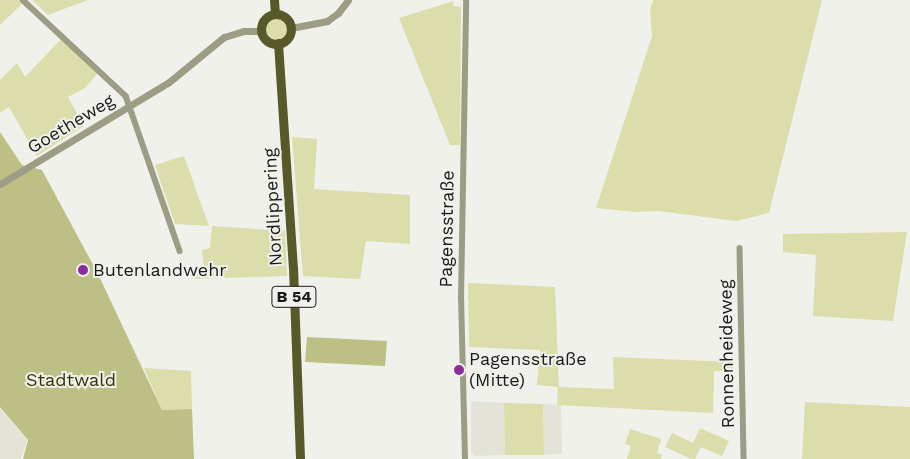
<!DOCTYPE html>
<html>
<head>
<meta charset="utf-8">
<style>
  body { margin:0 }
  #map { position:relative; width:910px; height:459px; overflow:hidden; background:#f0f1eb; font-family:"Work Sans",sans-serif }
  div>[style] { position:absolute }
  .built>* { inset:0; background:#e3e4d7 }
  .green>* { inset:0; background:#dbddab }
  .round { border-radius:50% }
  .forest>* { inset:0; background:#bdc084 }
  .minor>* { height:5.5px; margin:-2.75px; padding:0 2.75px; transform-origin:2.75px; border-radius:2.75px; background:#9c9d84 }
  .tertiary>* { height:7px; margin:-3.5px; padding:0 3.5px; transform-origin:3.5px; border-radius:3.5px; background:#9c9d84 }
  .primary>* { height:9px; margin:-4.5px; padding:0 4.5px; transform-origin:4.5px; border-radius:4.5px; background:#58592b }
  .primary>.ring { margin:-4.5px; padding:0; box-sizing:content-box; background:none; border:9px solid #58592b; border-radius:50% }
  .dots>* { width:14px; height:14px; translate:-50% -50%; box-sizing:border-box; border:2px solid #f0f1eb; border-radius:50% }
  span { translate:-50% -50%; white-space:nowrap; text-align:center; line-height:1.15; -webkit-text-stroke:4px #f0f1eb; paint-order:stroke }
  .shield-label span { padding:1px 4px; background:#f0f1eb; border:1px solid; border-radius:4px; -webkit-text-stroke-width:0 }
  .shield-label { font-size:16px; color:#1b1b19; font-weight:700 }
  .street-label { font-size:18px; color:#1b1b19 }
  .poi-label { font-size:18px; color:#1b1b19 }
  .left { translate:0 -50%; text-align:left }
  .park-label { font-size:18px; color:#343504 }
</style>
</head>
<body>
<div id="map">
  <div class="built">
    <i style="clip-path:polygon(471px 401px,504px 403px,505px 455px,474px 456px,471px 452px)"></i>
    <i style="clip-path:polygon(543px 404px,561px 405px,562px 454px,544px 455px)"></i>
    <i style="clip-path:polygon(0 408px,27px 440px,21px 459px,0 459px)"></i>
  </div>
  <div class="green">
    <i style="clip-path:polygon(0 0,18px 0,22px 4px,0 25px)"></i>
    <i style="clip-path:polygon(32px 0,88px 0,48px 15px)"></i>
    <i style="clip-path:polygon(653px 0,822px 0,769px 213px,736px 221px,658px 211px,636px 212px,596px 208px,652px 36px,650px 11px)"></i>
    <i style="clip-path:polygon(454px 1px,453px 6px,461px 7px,460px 145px,450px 145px,399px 18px)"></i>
    <i class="round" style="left:265px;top:18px;width:22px;height:22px"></i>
    <i style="clip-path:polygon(62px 38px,98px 73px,85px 88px,68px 97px,84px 126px,37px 156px,9px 107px,0 113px,0 80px,17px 63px,25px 77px)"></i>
    <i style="clip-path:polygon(292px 137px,317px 139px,314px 189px,410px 195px,410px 244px,366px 241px,360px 279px,303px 276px)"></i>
    <i style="clip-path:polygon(184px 156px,209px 226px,175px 224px,155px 165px)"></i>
    <i style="clip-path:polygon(212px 226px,285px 231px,287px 276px,192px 279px,188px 269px,204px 269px,202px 250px,210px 248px)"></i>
    <i style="clip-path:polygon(907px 232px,893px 321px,813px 316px,816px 255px,783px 252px,783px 234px)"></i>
    <i style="clip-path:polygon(468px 283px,555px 287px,559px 387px,614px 389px,613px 357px,733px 362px,733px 371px,714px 371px,713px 413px,557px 405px,558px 387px,537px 385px,540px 350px,469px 347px)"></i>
    <i style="clip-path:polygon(144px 368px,191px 371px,192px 409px,162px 410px)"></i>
    <i style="clip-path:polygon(805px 402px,910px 407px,910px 459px,802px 459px)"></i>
    <i style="clip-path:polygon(504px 403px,543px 404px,544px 455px,505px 455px)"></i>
    <i style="clip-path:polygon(700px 428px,729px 441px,722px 456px,701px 447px,695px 459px,691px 459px,665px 447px,672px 433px,693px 443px)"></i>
    <i style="clip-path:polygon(630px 429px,661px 439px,657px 453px,662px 455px,661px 459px,627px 459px,631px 446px,625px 444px)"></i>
  </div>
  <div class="forest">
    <i style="clip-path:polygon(0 132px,22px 165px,42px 170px,98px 274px,162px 410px,192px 409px,194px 459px,23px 459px,28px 440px,0 407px)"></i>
    <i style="clip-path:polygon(307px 337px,387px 341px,385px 366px,305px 362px)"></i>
  </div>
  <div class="minor">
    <i style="left:23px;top:0;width:141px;rotate:43deg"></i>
    <i style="left:126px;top:96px;width:164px;rotate:70.8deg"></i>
    <i style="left:740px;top:248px;width:211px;rotate:88.9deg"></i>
    <i style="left:465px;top:459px;width:160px;rotate:-91.4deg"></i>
    <i style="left:461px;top:299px;width:299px;rotate:-89deg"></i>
  </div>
  <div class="tertiary">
    <i style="left:291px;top:28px;width:37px;rotate:-11deg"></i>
    <i style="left:327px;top:21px;width:14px;rotate:-36deg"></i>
    <i style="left:338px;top:13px;width:16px;rotate:-52deg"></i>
    <i style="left:0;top:184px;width:197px;rotate:-31.1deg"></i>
    <i style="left:169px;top:82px;width:71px;rotate:-39.3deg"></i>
    <i style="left:224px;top:37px;width:21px;rotate:-17deg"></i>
    <i style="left:244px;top:31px;width:18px"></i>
  </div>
  <div class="primary">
    <i style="left:274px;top:0;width:14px;rotate:86deg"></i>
    <i class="ring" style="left:261px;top:14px;width:21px;height:21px"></i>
    <i style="left:278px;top:43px;width:225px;rotate:86.2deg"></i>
    <i style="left:293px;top:267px;width:192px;rotate:87.9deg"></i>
  </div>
  <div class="dots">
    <i style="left:83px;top:270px;background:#882e9b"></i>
    <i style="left:459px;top:370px;background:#882e9b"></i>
  </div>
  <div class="shield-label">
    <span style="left:294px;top:297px">B 54</span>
  </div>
  <div class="street-label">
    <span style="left:71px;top:124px;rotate:-31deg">Goetheweg</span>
    <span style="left:273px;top:207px;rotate:-93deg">Nordlippering</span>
    <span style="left:447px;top:229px;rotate:-89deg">Pagensstraße</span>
    <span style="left:727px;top:354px;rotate:-91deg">Ronnenheideweg</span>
  </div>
  <div class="poi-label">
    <span class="left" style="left:93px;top:270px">Butenlandwehr</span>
    <span class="left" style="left:469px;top:370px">Pagensstraße<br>(Mitte)</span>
  </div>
  <div class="park-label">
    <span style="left:71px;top:380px">Stadtwald</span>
  </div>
</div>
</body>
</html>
